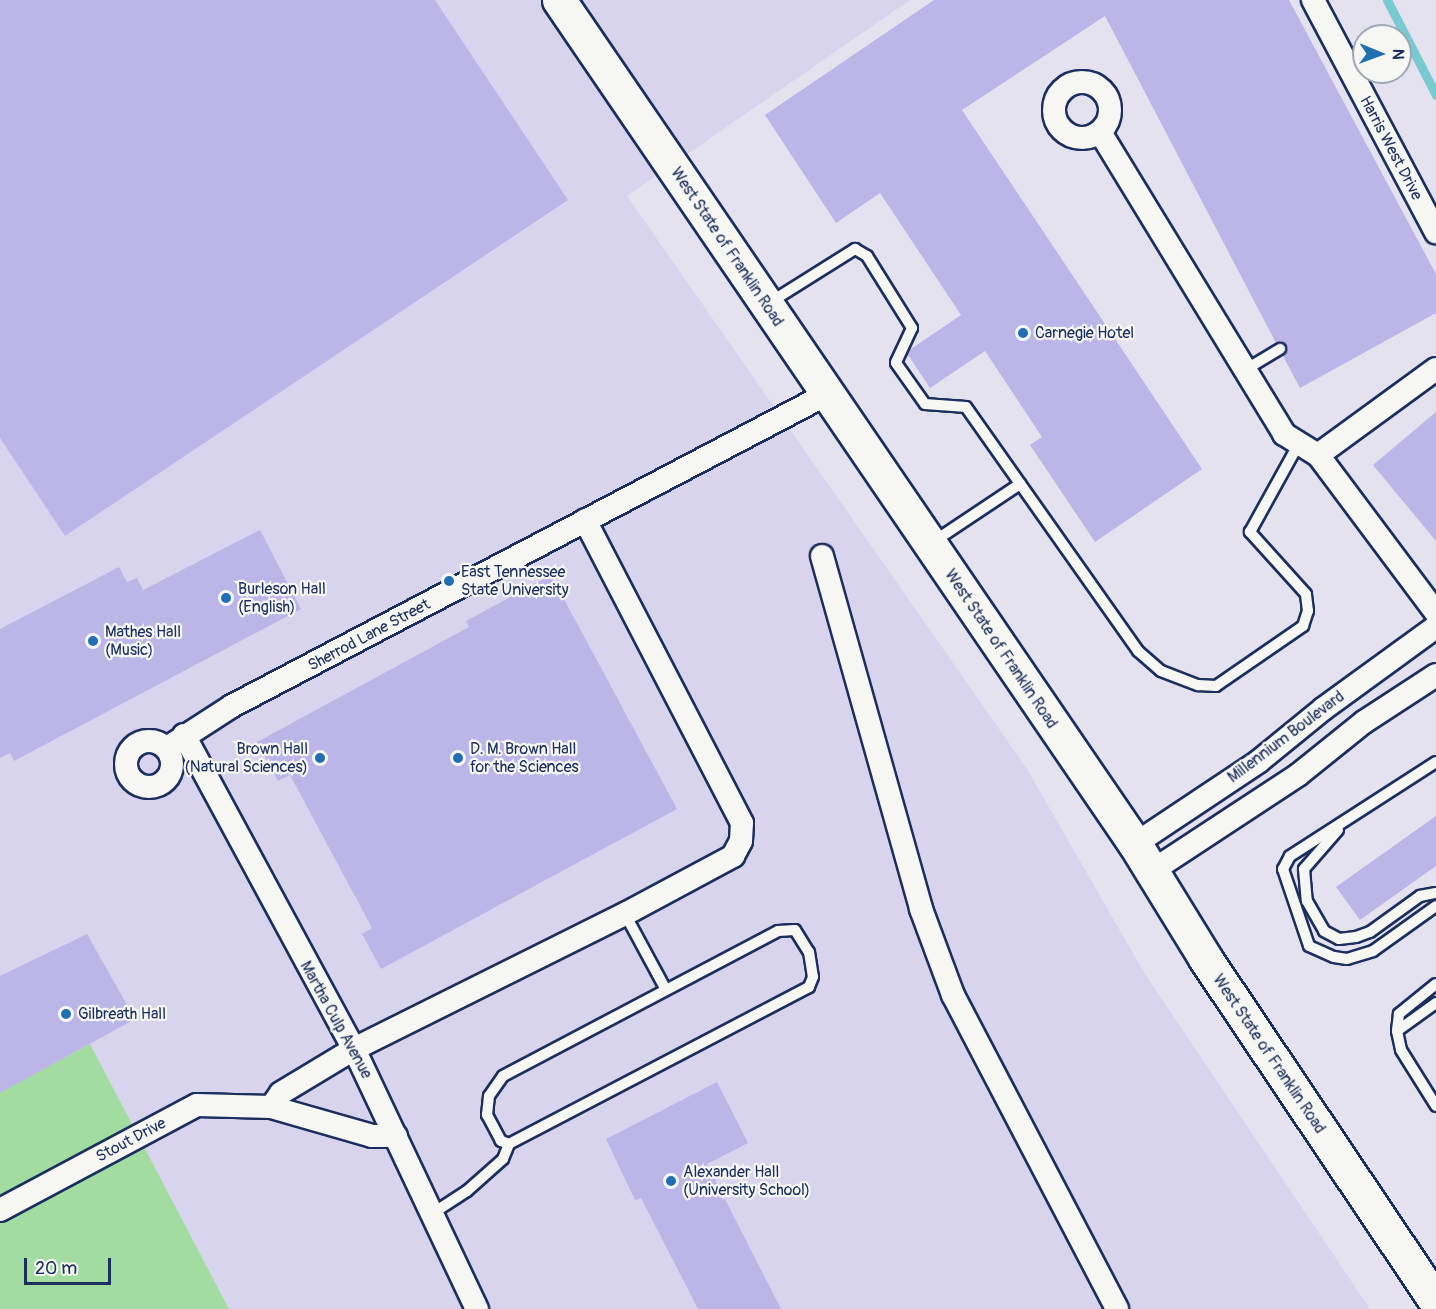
<!DOCTYPE html>
<html>
<head>
<meta charset="utf-8">
<style>
  body { margin:0 }
  #map { position:relative; width:1436px; height:1309px; overflow:hidden; background:#e5e2ef; font-family:Pangolin,sans-serif }
  div>[style] { position:absolute }
  .built>* { inset:0; background:#d9d4ed }
  .green>* { inset:0; background:#a3dca1 }
  .stream>* { height:9px; margin:-4.5px; padding:0 4.5px; transform-origin:4.5px; border-radius:4.5px; background:#79cad0 }
  .building>* { inset:0; background:#bcb5e7 }
  .roads { filter:drop-shadow(2px 0 #1b2f5e) drop-shadow(-2px 0 #1b2f5e) drop-shadow(0 2px #1b2f5e) drop-shadow(0 -2px #1b2f5e) }
  .service>* { height:10px; margin:-5px; padding:0 5px; transform-origin:5px; border-radius:5px; background:#f6f6f2 }
  .minor>* { height:22px; margin:-11px; padding:0 11px; transform-origin:11px; border-radius:11px; background:#f6f6f2 }
  .minor>.ring { margin:-11px; padding:0; box-sizing:content-box; background:none; border:22px solid #f6f6f2; border-radius:50% }
  .trunk>* { height:33px; margin:-16.5px; padding:0 16.5px; transform-origin:16.5px; border-radius:16.5px; background:#f6f6f2 }
  .dots>* { width:16px; height:16px; translate:-50% -50%; box-sizing:border-box; border:3px solid #f6f6f2; border-radius:50% }
  span { translate:-50% -50%; white-space:nowrap; text-align:center; line-height:1.15; -webkit-text-stroke:4.5px #f6f6f2; paint-order:stroke }
  .street-label { font-size:16px; color:#1b2f5e }
  .poi-label { font-size:16px; color:#1b2f5e }
  .left { translate:0 -50%; text-align:left }
  .right { translate:-100% -50%; text-align:right }
  .north { position:absolute; left:1352px; top:24px; width:60px; height:60px; box-sizing:border-box; background:#f6f6f2; border:2px solid #9ea6b7; border-radius:50%; rotate:91deg; font-size:16px; font-weight:700; line-height:24px; text-align:center; color:#1b2f5e }
  .north::after { content:''; display:block; margin:auto; width:21px; height:27px; background:#1f6fb2; clip-path:polygon(50% 0,100% 100%,50% 72%,0 100%) }
  .scale { position:absolute; left:24px; top:1258px; width:87px; height:27px; box-sizing:border-box; border:3px solid #1b2f5e; border-top:0; padding-left:8px; font-size:18px; line-height:21px; white-space:nowrap; color:#1b2f5e; -webkit-text-stroke:4px #f6f6f2; paint-order:stroke }
</style>
</head>
<body>
<div id="map">
  <div class="built">
    <i style="clip-path:polygon(0 0,910px 0,627px 196px,1027px 769px,1145px 974px,1370px 1309px,0 1309px)"></i>
  </div>
  <div class="green">
    <i style="clip-path:polygon(90px 1044px,229px 1309px,0 1309px,0 1092px)"></i>
  </div>
  <div class="stream">
    <i style="left:1387px;top:0;width:107px;rotate:62.7deg"></i>
  </div>
  <div class="building">
    <i style="clip-path:polygon(0 0,435px 0,568px 200px,65px 536px,0 438px)"></i>
    <i style="clip-path:polygon(934px 0,1289px 0,1436px 274px,1436px 313px,1300px 388px,1283px 356px,1287px 346px,1276px 343px,1105px 16px,962px 110px,1202px 469px,1095px 542px,1030px 445px,1042px 437px,985px 351px,930px 388px,908px 355px,911px 349px,961px 315px,880px 193px,836px 223px,765px 115px)"></i>
    <i style="clip-path:polygon(1436px 412px,1436px 541px,1373px 465px)"></i>
    <i style="clip-path:polygon(260px 530px,301px 609px,14px 761px,10px 753px,0 758px,0 629px,119px 567px,127px 582px,137px 578px,143px 590px)"></i>
    <i style="clip-path:polygon(551px 575px,677px 809px,381px 969px,362px 934px,372px 928px,290px 775px,278px 781px,257px 742px,469px 627px,466px 621px)"></i>
    <i style="clip-path:polygon(1436px 816px,1436px 866px,1360px 920px,1336px 887px)"></i>
    <i style="clip-path:polygon(87px 934px,135px 1019px,0 1093px,0 976px)"></i>
    <i style="clip-path:polygon(717px 1082px,748px 1143px,707px 1164px,781px 1309px,698px 1309px,641px 1198px,635px 1200px,606px 1139px)"></i>
  </div>
  <div class="roads">
    <div class="service">
      <i style="left:769px;top:303px;width:102px;rotate:-32.1deg"></i>
      <i style="left:855px;top:249px;width:14px;rotate:30deg"></i>
      <i style="left:867px;top:256px;width:85px;rotate:58deg"></i>
      <i style="left:912px;top:328px;width:38px;rotate:115deg"></i>
      <i style="left:896px;top:363px;width:50px;rotate:54.7deg"></i>
      <i style="left:925px;top:404px;width:41px;rotate:4.2deg"></i>
      <i style="left:966px;top:407px;width:299px;rotate:54.8deg"></i>
      <i style="left:1138px;top:651px;width:30px;rotate:41deg"></i>
      <i style="left:1161px;top:671px;width:40px;rotate:21deg"></i>
      <i style="left:1198px;top:685px;width:18px;rotate:3deg"></i>
      <i style="left:1216px;top:686px;width:106px;rotate:-34.6deg"></i>
      <i style="left:1303px;top:626px;width:16px;rotate:-72deg"></i>
      <i style="left:1308px;top:611px;width:17px;rotate:-97deg"></i>
      <i style="left:1306px;top:594px;width:84px;rotate:-132.1deg"></i>
      <i style="left:1250px;top:532px;width:99px;rotate:-61.1deg"></i>
      <i style="left:1245px;top:370px;width:41px;rotate:-31deg"></i>
      <i style="left:933px;top:542px;width:105px;rotate:-33.7deg"></i>
      <i style="left:1436px;top:762px;width:174px;rotate:147.2deg"></i>
      <i style="left:1290px;top:856px;width:15px;rotate:118deg"></i>
      <i style="left:1283px;top:869px;width:81px;rotate:71.3deg"></i>
      <i style="left:1309px;top:946px;width:27px;rotate:24deg"></i>
      <i style="left:1334px;top:957px;width:13px;rotate:9deg"></i>
      <i style="left:1347px;top:959px;width:27px;rotate:-17deg"></i>
      <i style="left:1373px;top:951px;width:77px;rotate:-35.5deg"></i>
      <i style="left:1338px;top:830px;width:52px;rotate:131.1deg"></i>
      <i style="left:1304px;top:869px;width:32px;rotate:85deg"></i>
      <i style="left:1307px;top:901px;width:34px;rotate:60deg"></i>
      <i style="left:1324px;top:931px;width:17px;rotate:28deg"></i>
      <i style="left:1339px;top:939px;width:17px;rotate:-7deg"></i>
      <i style="left:1356px;top:937px;width:15px;rotate:-20deg"></i>
      <i style="left:1370px;top:932px;width:62px;rotate:-35.8deg"></i>
      <i style="left:1420px;top:896px;width:16px;rotate:-11deg"></i>
      <i style="left:625px;top:914px;width:84px;rotate:61.6deg"></i>
      <i style="left:795px;top:930px;width:26px;rotate:58deg"></i>
      <i style="left:809px;top:952px;width:25px;rotate:81deg"></i>
      <i style="left:813px;top:977px;width:11px;rotate:112deg"></i>
      <i style="left:809px;top:987px;width:339px;rotate:152.4deg"></i>
      <i style="left:509px;top:1144px;width:9px;rotate:-159deg"></i>
      <i style="left:501px;top:1141px;width:30px;rotate:-118deg"></i>
      <i style="left:487px;top:1115px;width:19px;rotate:-84deg"></i>
      <i style="left:489px;top:1096px;width:24px;rotate:-55deg"></i>
      <i style="left:503px;top:1076px;width:311px;rotate:-27.8deg"></i>
      <i style="left:778px;top:931px;width:17px;rotate:-3deg"></i>
      <i style="left:1436px;top:984px;width:48px;rotate:141deg"></i>
      <i style="left:1399px;top:1014px;width:17px;rotate:97deg"></i>
      <i style="left:1397px;top:1031px;width:19px;rotate:78deg"></i>
      <i style="left:1401px;top:1050px;width:66px;rotate:58deg"></i>
      <i style="left:1397px;top:1031px;width:48px;rotate:-35.7deg"></i>
      <i style="left:430px;top:1215px;width:44px;rotate:-33deg"></i>
      <i style="left:467px;top:1191px;width:48px;rotate:-41.6deg"></i>
      <i style="left:503px;top:1159px;width:16px;rotate:-68deg"></i>
    </div>
    <div class="minor">
      <i style="left:1313px;top:0;width:263px;rotate:62.1deg"></i>
      <i class="ring" style="left:1054px;top:82px;width:34px;height:34px"></i>
      <i style="left:1100px;top:132px;width:354px;rotate:58.6deg"></i>
      <i style="left:1284px;top:434px;width:40px;rotate:32deg"></i>
      <i style="left:1318px;top:455px;width:197px;rotate:53.2deg"></i>
      <i style="left:1318px;top:455px;width:146px;rotate:-36.1deg"></i>
      <i style="left:822px;top:556px;width:367px;rotate:74.3deg"></i>
      <i style="left:921px;top:909px;width:92px;rotate:69.6deg"></i>
      <i style="left:953px;top:995px;width:354px;rotate:62.4deg"></i>
      <i style="left:184px;top:735px;width:357px;rotate:61.6deg"></i>
      <i style="left:354px;top:1049px;width:288px;rotate:64.7deg"></i>
      <i class="ring" style="left:126px;top:741px;width:24px;height:24px"></i>
      <i style="left:167px;top:748px;width:77px;rotate:-32.9deg"></i>
      <i style="left:232px;top:706px;width:672px;rotate:-27.67deg"></i>
      <i style="left:1135px;top:844px;width:148px;rotate:-33.7deg"></i>
      <i style="left:1258px;top:762px;width:84px;rotate:-39.2deg"></i>
      <i style="left:1323px;top:709px;width:140px;rotate:-36deg"></i>
      <i style="left:1152px;top:871px;width:175px;rotate:-33.3deg"></i>
      <i style="left:1298px;top:775px;width:85px;rotate:-38.8deg"></i>
      <i style="left:1364px;top:722px;width:86px;rotate:-33.1deg"></i>
      <i style="left:271px;top:1107px;width:17px;rotate:-54deg"></i>
      <i style="left:281px;top:1093px;width:85px;rotate:-31.1deg"></i>
      <i style="left:354px;top:1049px;width:303px;rotate:-26.5deg"></i>
      <i style="left:625px;top:914px;width:123px;rotate:-28.2deg"></i>
      <i style="left:733px;top:856px;width:17px;rotate:-62deg"></i>
      <i style="left:741px;top:841px;width:18px;rotate:-87deg"></i>
      <i style="left:742px;top:823px;width:341px;rotate:-117.4deg"></i>
      <i style="left:0;top:1210px;width:223px;rotate:-28.1deg"></i>
      <i style="left:197px;top:1105px;width:74px;rotate:1.5deg"></i>
      <i style="left:271px;top:1107px;width:105px;rotate:16deg"></i>
      <i style="left:372px;top:1136px;width:24px"></i>
    </div>
    <div class="trunk">
      <i style="left:559px;top:0;width:1022px;rotate:55.69deg"></i>
      <i style="left:1135px;top:844px;width:134px;rotate:58.4deg"></i>
      <i style="left:1205px;top:958px;width:414px;rotate:56.1deg"></i>
    </div>
  </div>
  <div class="dots">
    <i style="left:1023px;top:333px;background:#1f6fb2"></i>
    <i style="left:449px;top:581px;background:#1f6fb2"></i>
    <i style="left:226px;top:598px;background:#1f6fb2"></i>
    <i style="left:93px;top:641px;background:#1f6fb2"></i>
    <i style="left:320px;top:758px;background:#1f6fb2"></i>
    <i style="left:458px;top:758px;background:#1f6fb2"></i>
    <i style="left:66px;top:1014px;background:#1f6fb2"></i>
    <i style="left:671px;top:1181px;background:#1f6fb2"></i>
  </div>
  <div class="street-label">
    <span style="left:1391px;top:148px;rotate:62deg">Harris West Drive</span>
    <span style="left:727px;top:247px;rotate:56deg">West State of Franklin Road</span>
    <span style="left:369px;top:635px;rotate:-28deg">Sherrod Lane Street</span>
    <span style="left:1001px;top:649px;rotate:56deg">West State of Franklin Road</span>
    <span style="left:1286px;top:737px;rotate:-37deg">Millennium Boulevard</span>
    <span style="left:336px;top:1020px;rotate:61deg">Martha Culp Avenue</span>
    <span style="left:1269px;top:1054px;rotate:56deg">West State of Franklin Road</span>
    <span style="left:131px;top:1140px;rotate:-28deg">Stout Drive</span>
  </div>
  <div class="poi-label">
    <span class="left" style="left:1035px;top:333px">Carnegie Hotel</span>
    <span class="left" style="left:461px;top:581px">East Tennessee<br>State University</span>
    <span class="left" style="left:238px;top:598px">Burleson Hall<br>(English)</span>
    <span class="left" style="left:105px;top:641px">Mathes Hall<br>(Music)</span>
    <span class="right" style="left:308px;top:758px">Brown Hall<br>(Natural Sciences)</span>
    <span class="left" style="left:470px;top:758px">D. M. Brown Hall<br>for the Sciences</span>
    <span class="left" style="left:78px;top:1014px">Gilbreath Hall</span>
    <span class="left" style="left:683px;top:1181px">Alexander Hall<br>(University School)</span>
  </div>
  <div class="north">N</div>
  <div class="scale">20 m</div>
</div>
</body>
</html>
